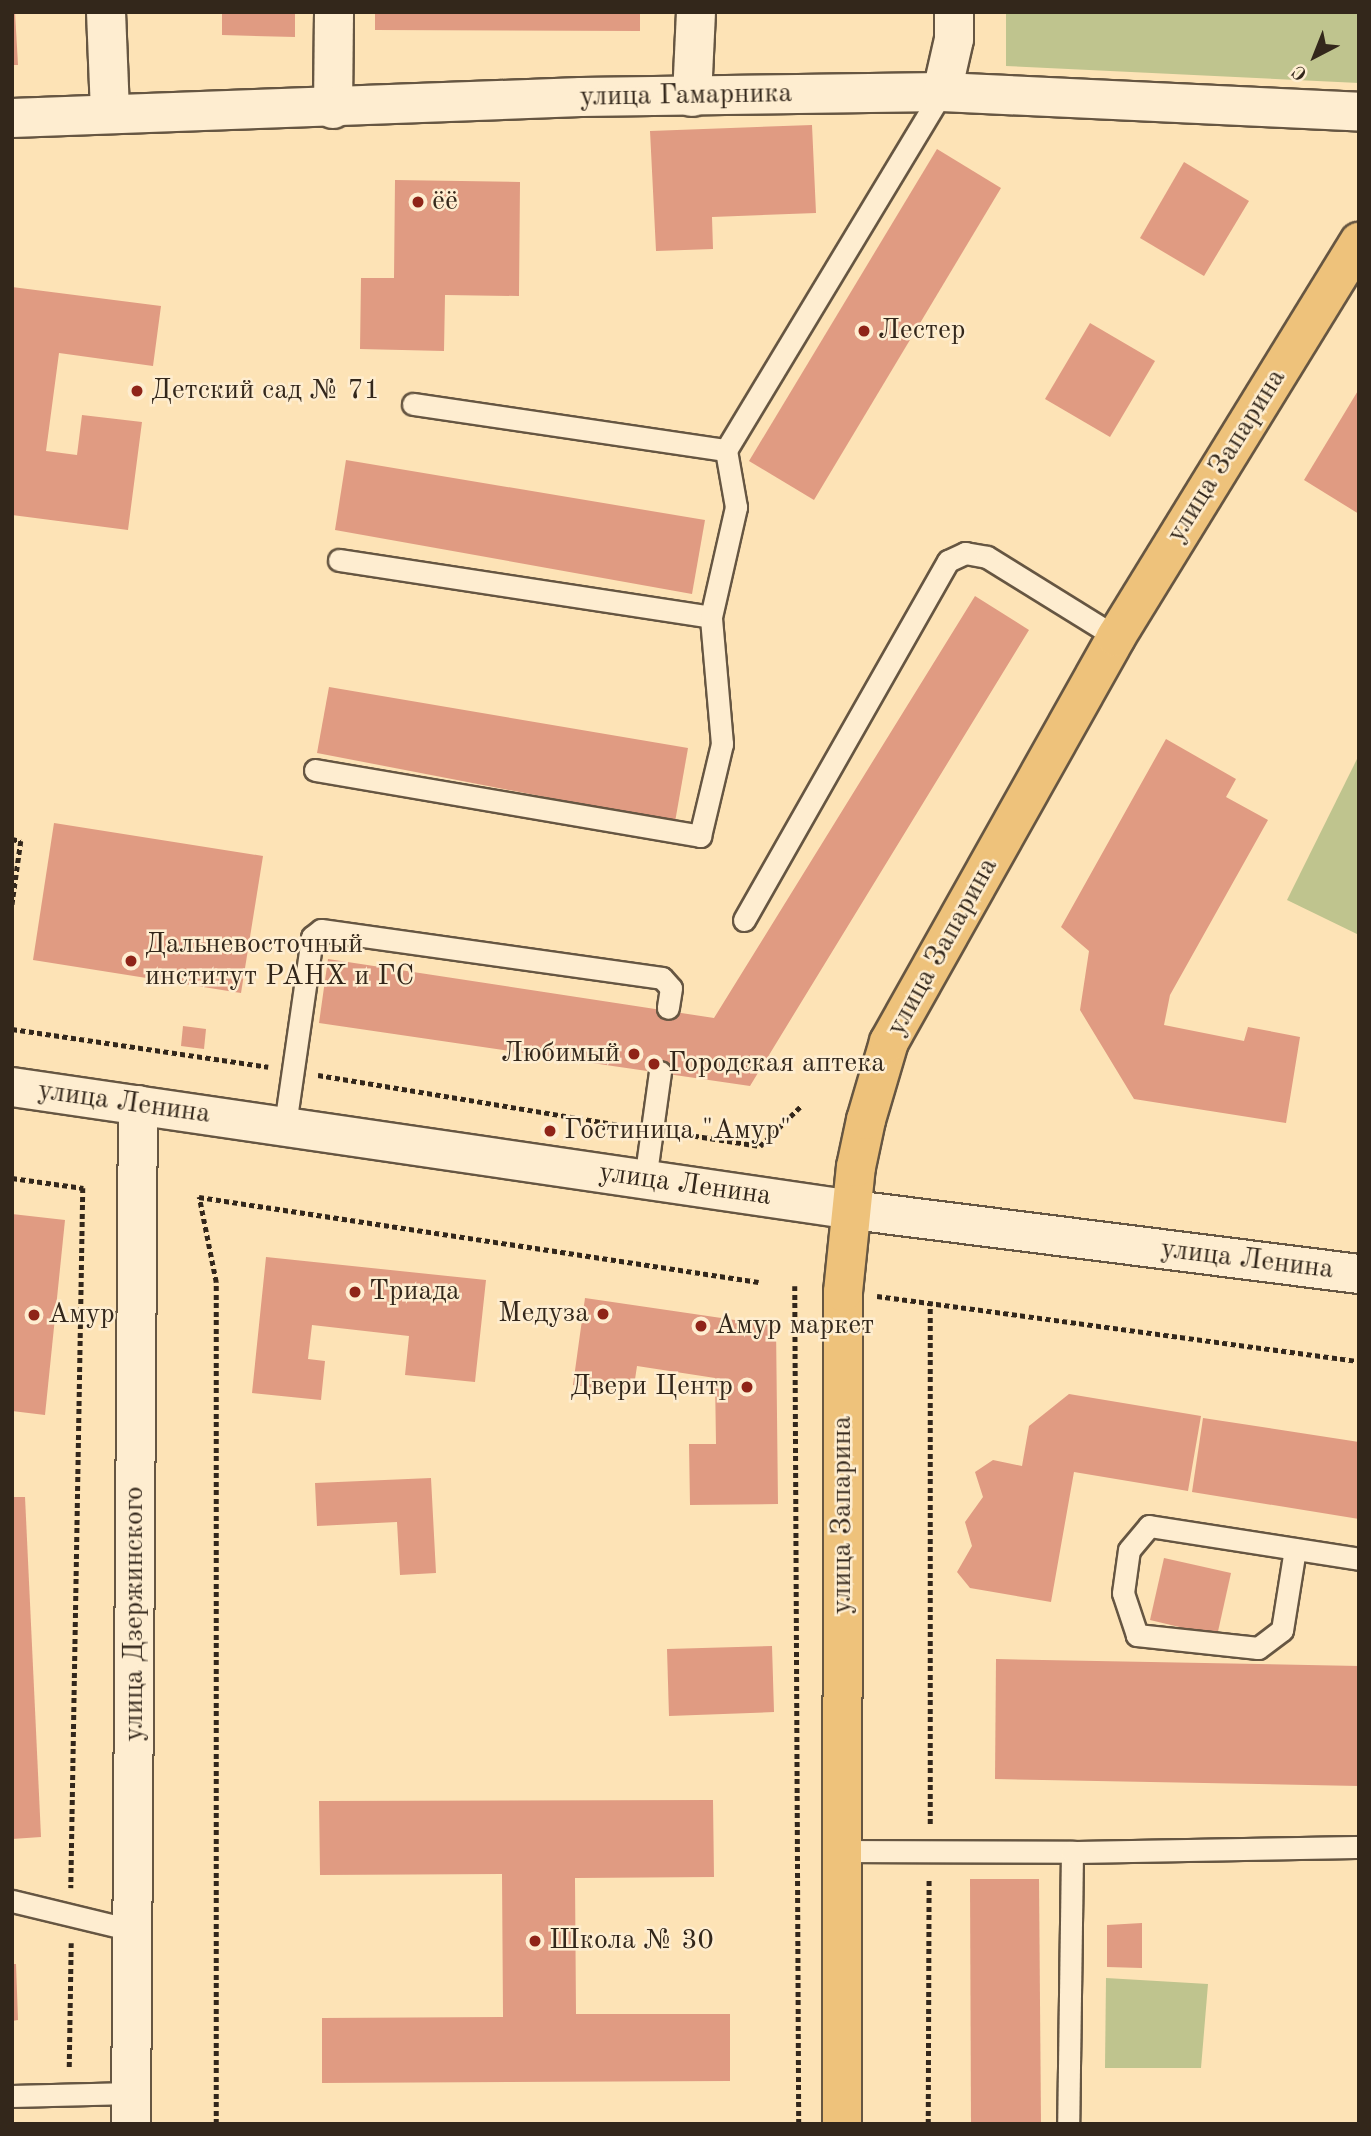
<!DOCTYPE html>
<html>
<head>
<meta charset="utf-8">
<style>
  body { margin:0 }
  #map { position:relative; width:1371px; height:2136px; overflow:hidden; background:#fde3b6; font-family:"Old Standard TT",serif }
  div>[style] { position:absolute }
  .green>* { inset:0; background:#bfc48e }
  .building>* { inset:0; background:#e09b82 }
  .path>* { height:4.5px; margin-top:-2.25px; transform-origin:0; background:repeating-linear-gradient(90deg,#33271b 0 5px,transparent 0 8.5px) }
  .roads { filter:drop-shadow(2px 0 #665642) drop-shadow(-2px 0 #665642) drop-shadow(0 2px #665642) drop-shadow(0 -2px #665642) }
  .lane>* { height:21px; margin:-10.5px; padding:0 10.5px; transform-origin:10.5px; border-radius:10.5px; background:#feedd0 }
  .street>* { height:38px; margin:-19px; padding:0 19px; transform-origin:19px; border-radius:19px; background:#feedd0 }
  .secondary>* { height:38px; margin:-19px; padding:0 19px; transform-origin:19px; border-radius:19px; background:#feedd0 }
  .primary>* { height:38px; margin:-19px; padding:0 19px; transform-origin:19px; border-radius:19px; background:#eec27b }
  .dots>* { width:19px; height:19px; translate:-50% -50%; box-sizing:border-box; border:4px solid #feedd0; border-radius:50% }
  span { translate:-50% -50%; white-space:nowrap; text-align:center; line-height:1.15; -webkit-text-stroke:5px #feedd0; paint-order:stroke }
  .street-label { font-size:28px; color:#33271b }
  .poi-label { font-size:28px; color:#33271b }
  .left { translate:0 -50%; text-align:left }
  .right { translate:-100% -50%; text-align:right }
  .frame { position:absolute; inset:0; border:14px solid #33271b; pointer-events:none }
  .north { position:absolute; left:1280px; top:21px; width:70px; height:70px; -webkit-text-stroke:5px #feedd0; paint-order:stroke; rotate:222deg; font-size:19px; font-weight:700; line-height:28px; text-align:center; color:#33271b }
  .north::after { content:''; display:block; margin:auto; width:24px; height:32px; background:#33271b; clip-path:polygon(50% 0,100% 100%,50% 72%,0 100%) }
</style>
</head>
<body>
<div id="map">
  <div class="green">
    <i style="clip-path:polygon(1006px 12px,1359px 12px,1359px 83px,1006px 66px)"></i>
    <i style="clip-path:polygon(1359px 755px,1359px 935px,1287px 900px)"></i>
    <i style="clip-path:polygon(1106px 1978px,1208px 1984px,1201px 2068px,1105px 2068px)"></i>
  </div>
  <div class="building">
    <i style="clip-path:polygon(12px 12px,15px 12px,18px 65px,12px 65px)"></i>
    <i style="clip-path:polygon(222px 12px,295px 12px,295px 37px,222px 35px)"></i>
    <i style="clip-path:polygon(375px 12px,640px 12px,640px 31px,375px 30px)"></i>
    <i style="clip-path:polygon(812px 125px,816px 213px,712px 217px,713px 249px,656px 251px,650px 131px)"></i>
    <i style="clip-path:polygon(937px 149px,1001px 188px,814px 500px,749px 461px)"></i>
    <i style="clip-path:polygon(1184px 162px,1249px 201px,1204px 276px,1140px 238px)"></i>
    <i style="clip-path:polygon(395px 180px,520px 182px,519px 296px,445px 295px,444px 351px,360px 349px,361px 278px,394px 278px)"></i>
    <i style="clip-path:polygon(12px 287px,161px 306px,153px 366px,59px 353px,46px 451px,77px 455px,82px 415px,142px 422px,128px 530px,12px 515px)"></i>
    <i style="clip-path:polygon(1090px 323px,1155px 361px,1110px 437px,1045px 399px)"></i>
    <i style="clip-path:polygon(1359px 389px,1359px 514px,1304px 480px)"></i>
    <i style="clip-path:polygon(346px 460px,705px 520px,692px 594px,335px 530px)"></i>
    <i style="clip-path:polygon(975px 596px,1029px 630px,750px 1086px,319px 1023px,328px 959px,714px 1018px)"></i>
    <i style="clip-path:polygon(329px 687px,688px 748px,675px 822px,317px 753px)"></i>
    <i style="clip-path:polygon(1166px 739px,1236px 779px,1226px 797px,1268px 820px,1170px 995px,1164px 1025px,1244px 1041px,1248px 1027px,1300px 1037px,1286px 1123px,1134px 1099px,1080px 1010px,1089px 951px,1061px 927px)"></i>
    <i style="clip-path:polygon(54px 823px,263px 856px,241px 993px,33px 960px)"></i>
    <i style="clip-path:polygon(183px 1026px,206px 1029px,204px 1049px,181px 1046px)"></i>
    <i style="clip-path:polygon(12px 1214px,65px 1220px,45px 1415px,12px 1411px)"></i>
    <i style="clip-path:polygon(266px 1257px,486px 1280px,475px 1382px,405px 1375px,409px 1336px,312px 1325px,308px 1359px,325px 1361px,321px 1400px,252px 1393px)"></i>
    <i style="clip-path:polygon(585px 1298px,776px 1326px,778px 1504px,690px 1505px,689px 1444px,716px 1444px,715px 1378px,637px 1366px,633px 1393px,573px 1385px)"></i>
    <i style="clip-path:polygon(1069px 1394px,1201px 1416px,1188px 1491px,1074px 1472px,1051px 1602px,970px 1588px,957px 1572px,972px 1546px,965px 1522px,983px 1497px,975px 1472px,993px 1460px,1022px 1466px,1029px 1426px)"></i>
    <i style="clip-path:polygon(1203px 1418px,1359px 1442px,1359px 1519px,1192px 1492px)"></i>
    <i style="clip-path:polygon(431px 1478px,436px 1573px,400px 1575px,397px 1522px,317px 1526px,315px 1483px)"></i>
    <i style="clip-path:polygon(12px 1497px,25px 1497px,41px 1837px,12px 1839px)"></i>
    <i style="clip-path:polygon(1164px 1558px,1231px 1573px,1217px 1636px,1150px 1620px)"></i>
    <i style="clip-path:polygon(772px 1646px,774px 1712px,669px 1716px,667px 1649px)"></i>
    <i style="clip-path:polygon(996px 1659px,1359px 1666px,1359px 1786px,995px 1779px)"></i>
    <i style="clip-path:polygon(713px 1800px,714px 1877px,575px 1878px,576px 2014px,730px 2014px,730px 2081px,322px 2083px,322px 2018px,503px 2017px,502px 1874px,320px 1875px,319px 1801px)"></i>
    <i style="clip-path:polygon(970px 1879px,1039px 1879px,1041px 2124px,971px 2124px)"></i>
    <i style="clip-path:polygon(1142px 1923px,1142px 1968px,1107px 1967px,1107px 1925px)"></i>
    <i style="clip-path:polygon(12px 1964px,16px 1964px,18px 2020px,12px 2021px)"></i>
  </div>
  <div class="path">
    <i style="left:12px;top:839px;width:9px;rotate:13deg"></i>
    <i style="left:21px;top:841px;width:66px;rotate:97.9deg"></i>
    <i style="left:12px;top:1029px;width:259px;rotate:8.4deg"></i>
    <i style="left:318px;top:1075px;width:313px;rotate:9.4deg"></i>
    <i style="left:677px;top:1133px;width:84px;rotate:8.9deg"></i>
    <i style="left:760px;top:1146px;width:56px;rotate:-44.3deg"></i>
    <i style="left:12px;top:1178px;width:72px;rotate:8deg"></i>
    <i style="left:83px;top:1188px;width:700px;rotate:90.98deg"></i>
    <i style="left:795px;top:1286px;width:838px;rotate:89.73deg"></i>
    <i style="left:877px;top:1296px;width:486px;rotate:7.7deg"></i>
    <i style="left:930px;top:1824px;width:521px;rotate:-90deg"></i>
    <i style="left:69px;top:2067px;width:124px;rotate:-89.1deg"></i>
    <i style="left:216px;top:2124px;width:842px;rotate:-90deg"></i>
    <i style="left:216px;top:1282px;width:87px;rotate:-101.3deg"></i>
    <i style="left:199px;top:1197px;width:566px;rotate:8.63deg"></i>
    <i style="left:928px;top:2124px;width:246px;rotate:-89.8deg"></i>
  </div>
  <div class="roads">
    <div class="lane">
      <i style="left:413px;top:404px;width:316px;rotate:8.4deg"></i>
      <i style="left:726px;top:450px;width:418px;rotate:-58.9deg"></i>
      <i style="left:339px;top:560px;width:376px;rotate:8.7deg"></i>
      <i style="left:315px;top:770px;width:391px;rotate:9.7deg"></i>
      <i style="left:700px;top:836px;width:95px;rotate:-76.6deg"></i>
      <i style="left:722px;top:744px;width:127px;rotate:-95deg"></i>
      <i style="left:711px;top:617px;width:113px;rotate:-77.2deg"></i>
      <i style="left:736px;top:507px;width:58px;rotate:-100deg"></i>
      <i style="left:744px;top:920px;width:413px;rotate:-60.4deg"></i>
      <i style="left:948px;top:561px;width:19px;rotate:-25deg"></i>
      <i style="left:965px;top:553px;width:22px;rotate:10deg"></i>
      <i style="left:987px;top:557px;width:152px;rotate:31.8deg"></i>
      <i style="left:285px;top:1125px;width:190px;rotate:-81.8deg"></i>
      <i style="left:312px;top:937px;width:11px;rotate:-38deg"></i>
      <i style="left:321px;top:930px;width:344px;rotate:8deg"></i>
      <i style="left:662px;top:978px;width:13px;rotate:48deg"></i>
      <i style="left:671px;top:988px;width:20px;rotate:99deg"></i>
      <i style="left:645px;top:1180px;width:109px;rotate:-82.1deg"></i>
      <i style="left:1295px;top:1549px;width:82px;rotate:99.1deg"></i>
      <i style="left:1282px;top:1630px;width:30px;rotate:143deg"></i>
      <i style="left:1258px;top:1648px;width:122px;rotate:-173.9deg"></i>
      <i style="left:1137px;top:1635px;width:44px;rotate:-108.4deg"></i>
      <i style="left:1123px;top:1593px;width:43px;rotate:-82.1deg"></i>
      <i style="left:1129px;top:1550px;width:31px;rotate:-50deg"></i>
      <i style="left:1149px;top:1526px;width:213px;rotate:8.9deg"></i>
      <i style="left:842px;top:1851px;width:230px;rotate:0.2deg"></i>
      <i style="left:1072px;top:1852px;width:272px;rotate:90.8deg"></i>
      <i style="left:1072px;top:1852px;width:287px;rotate:-1deg"></i>
      <i style="left:12px;top:1901px;width:123px;rotate:13.6deg"></i>
      <i style="left:12px;top:2096px;width:119px;rotate:-1.4deg"></i>
    </div>
    <div class="street">
      <i style="left:106px;top:12px;width:101px;rotate:87.7deg"></i>
      <i style="left:942px;top:92px;width:54px;rotate:-77.2deg"></i>
      <i style="left:954px;top:39px;width:27px;rotate:-90deg"></i>
      <i style="left:692px;top:97px;width:85px;rotate:-87.3deg"></i>
      <i style="left:333px;top:109px;width:97px;rotate:-89.4deg"></i>
      <i style="left:12px;top:118px;width:569px;rotate:-2.11deg"></i>
      <i style="left:581px;top:97px;width:361px;rotate:-0.8deg"></i>
      <i style="left:942px;top:92px;width:417px;rotate:2.7deg"></i>
    </div>
    <div class="secondary">
      <i style="left:12px;top:1087px;width:850px;rotate:8.32deg"></i>
      <i style="left:853px;top:1210px;width:510px;rotate:7.21deg"></i>
      <i style="left:131px;top:2124px;width:1019px;rotate:-89.61deg"></i>
    </div>
    <div class="primary">
      <i style="left:842px;top:2124px;width:832px;rotate:-89.93deg"></i>
      <i style="left:843px;top:1292px;width:126px;rotate:-84.1deg"></i>
      <i style="left:856px;top:1167px;width:48px;rotate:-78deg"></i>
      <i style="left:866px;top:1120px;width:81px;rotate:-73.6deg"></i>
      <i style="left:889px;top:1042px;width:464px;rotate:-60.7deg"></i>
      <i style="left:1116px;top:637px;width:464px;rotate:-58.4deg"></i>
    </div>
  </div>
  <div class="dots">
    <i style="left:418px;top:202px;background:#8f2418"></i>
    <i style="left:864px;top:331px;background:#8f2418"></i>
    <i style="left:137px;top:391px;background:#8f2418"></i>
    <i style="left:131px;top:961px;background:#8f2418"></i>
    <i style="left:634px;top:1054px;background:#8f2418"></i>
    <i style="left:654px;top:1064px;background:#8f2418"></i>
    <i style="left:550px;top:1131px;background:#8f2418"></i>
    <i style="left:355px;top:1292px;background:#8f2418"></i>
    <i style="left:603px;top:1314px;background:#8f2418"></i>
    <i style="left:34px;top:1315px;background:#8f2418"></i>
    <i style="left:701px;top:1326px;background:#8f2418"></i>
    <i style="left:747px;top:1387px;background:#8f2418"></i>
    <i style="left:535px;top:1941px;background:#8f2418"></i>
  </div>
  <div class="street-label">
    <span style="left:686px;top:96px;rotate:-1deg">улица Гамарника</span>
    <span style="left:1227px;top:456px;rotate:-58deg">улица Запарина</span>
    <span style="left:943px;top:947px;rotate:-61deg">улица Запарина</span>
    <span style="left:124px;top:1103px;rotate:8deg">улица Ленина</span>
    <span style="left:685px;top:1185px;rotate:8deg">улица Ленина</span>
    <span style="left:1247px;top:1260px;rotate:7deg">улица Ленина</span>
    <span style="left:843px;top:1515px;rotate:-90deg">улица Запарина</span>
    <span style="left:135px;top:1614px;rotate:-90deg">улица Дзержинского</span>
  </div>
  <div class="poi-label">
    <span class="left" style="left:432px;top:202px">ёё</span>
    <span class="left" style="left:878px;top:331px">Лестер</span>
    <span class="left" style="left:151px;top:391px">Детский сад № 71</span>
    <span class="left" style="left:145px;top:961px">Дальневосточный<br>институт РАНХ и ГС</span>
    <span class="right" style="left:620px;top:1054px">Любимый</span>
    <span class="left" style="left:668px;top:1064px">Городская аптека</span>
    <span class="left" style="left:564px;top:1131px">Гостиница "Амур"</span>
    <span class="left" style="left:369px;top:1292px">Триада</span>
    <span class="right" style="left:589px;top:1314px">Медуза</span>
    <span class="left" style="left:48px;top:1315px">Амур</span>
    <span class="left" style="left:715px;top:1326px">Амур маркет</span>
    <span class="right" style="left:733px;top:1387px">Двери Центр</span>
    <span class="left" style="left:549px;top:1941px">Школа № 30</span>
  </div>
  <div class="frame"></div>
  <div class="north">С</div>
</div>
</body>
</html>
